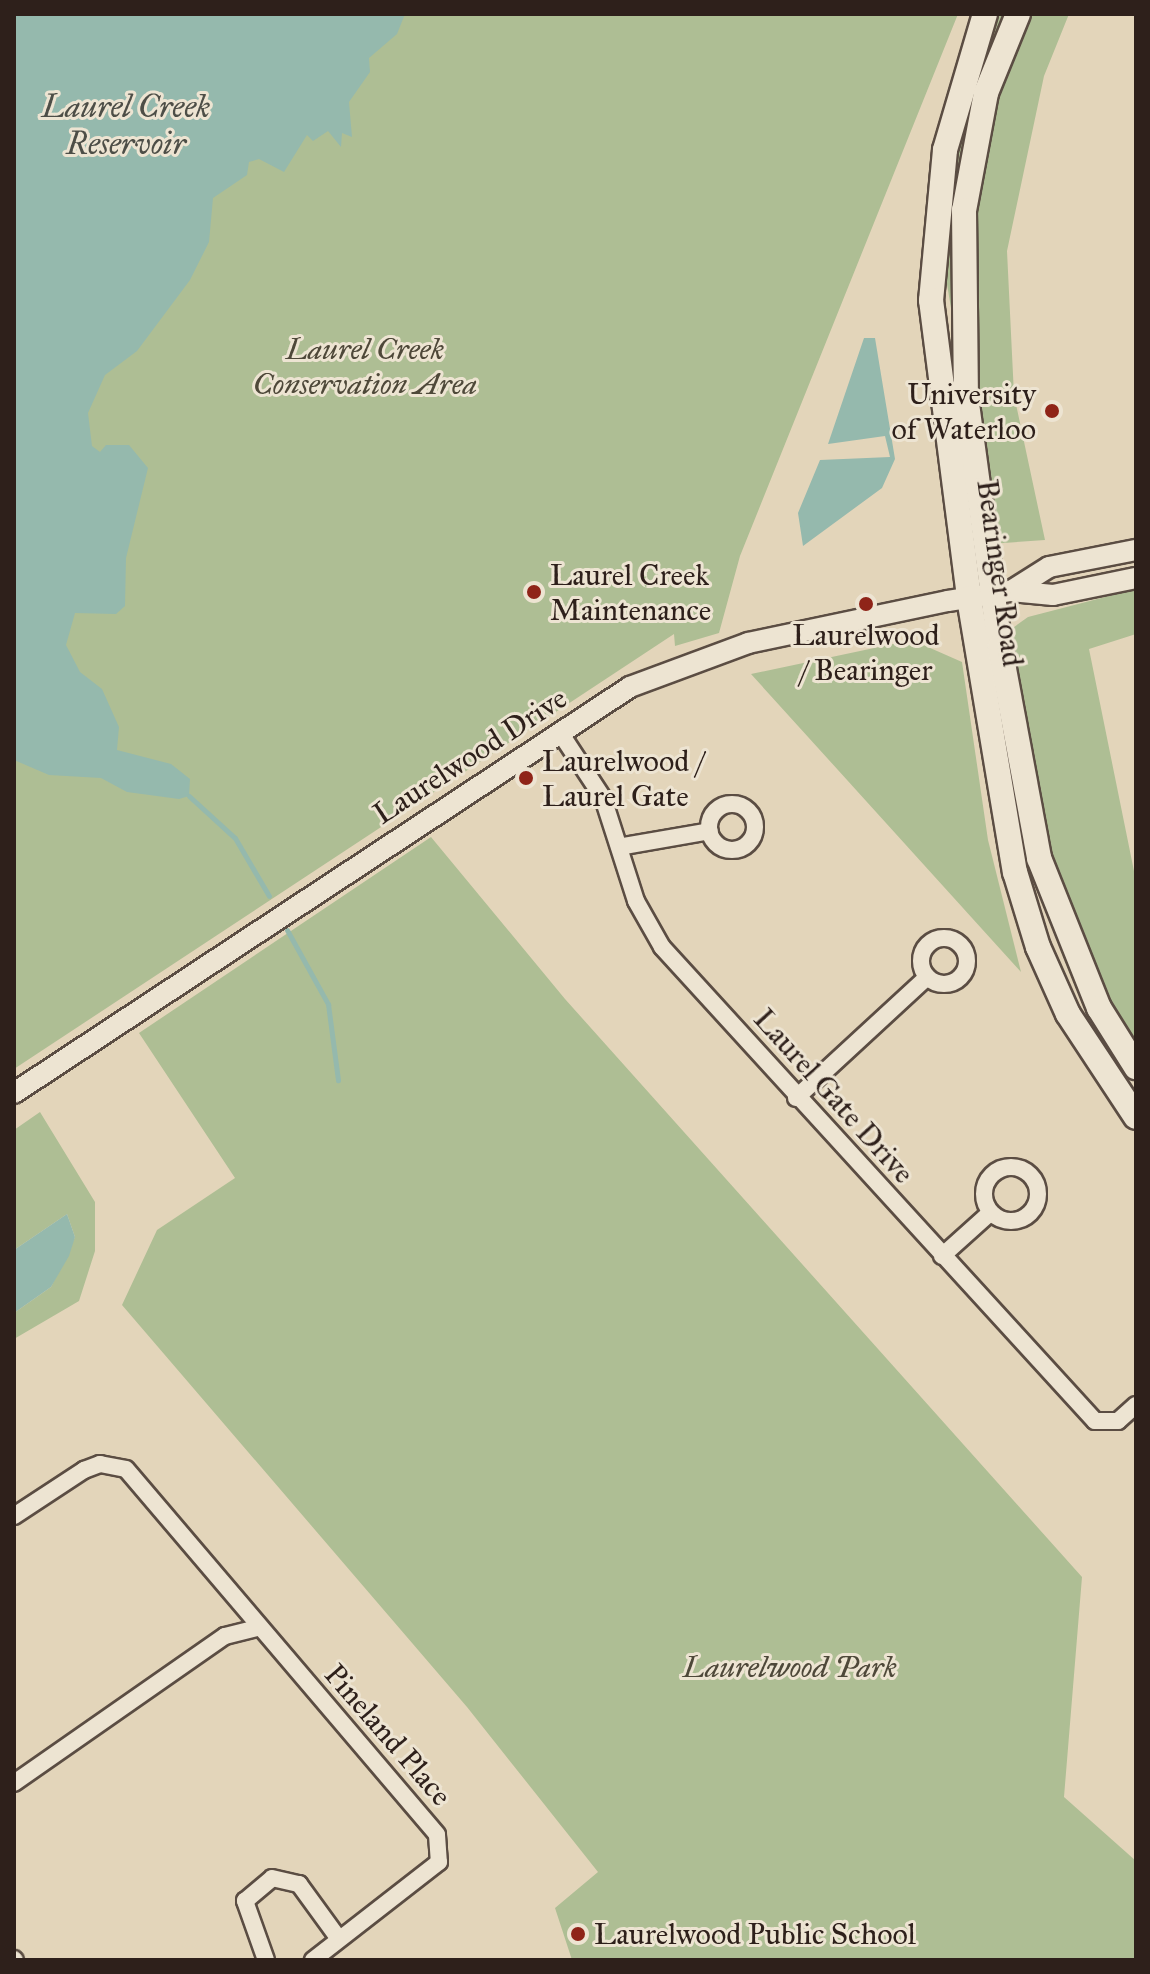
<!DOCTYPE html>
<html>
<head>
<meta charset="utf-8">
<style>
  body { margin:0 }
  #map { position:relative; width:1150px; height:1974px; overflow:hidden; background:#e3d5ba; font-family:"IM FELL Great Primer",serif }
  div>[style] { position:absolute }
  .green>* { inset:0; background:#aebe94 }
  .water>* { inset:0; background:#95b9ad }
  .stream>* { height:5px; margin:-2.5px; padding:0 2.5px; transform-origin:2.5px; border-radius:2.5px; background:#95b9ad }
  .roads { filter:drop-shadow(2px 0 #5b4d43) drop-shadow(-2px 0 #5b4d43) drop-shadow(0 2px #5b4d43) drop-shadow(0 -2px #5b4d43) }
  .minor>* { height:16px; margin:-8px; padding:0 8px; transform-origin:8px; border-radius:8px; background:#ede4d2 }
  .minor>.ring { margin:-8px; padding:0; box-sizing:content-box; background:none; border:16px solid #ede4d2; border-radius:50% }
  .tertiary>* { height:20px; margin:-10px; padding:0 10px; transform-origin:10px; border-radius:10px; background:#ede4d2 }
  .secondary>* { height:24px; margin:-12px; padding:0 12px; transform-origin:12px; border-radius:12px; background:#ede4d2 }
  .dots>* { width:22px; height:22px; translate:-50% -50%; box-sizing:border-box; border:4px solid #ede4d2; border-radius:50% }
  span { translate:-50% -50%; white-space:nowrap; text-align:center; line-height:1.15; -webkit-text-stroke:6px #ede4d2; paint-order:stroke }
  .park-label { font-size:30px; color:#4e4839; font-style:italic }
  .poi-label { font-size:30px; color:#2e201b }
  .right { translate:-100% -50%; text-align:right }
  .left { translate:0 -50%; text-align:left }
  .street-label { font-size:30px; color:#2e201b }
  .water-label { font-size:32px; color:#4d4e47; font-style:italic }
  .frame { position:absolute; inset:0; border:16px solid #2e201b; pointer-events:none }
</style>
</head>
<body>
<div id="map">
  <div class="green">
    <i style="clip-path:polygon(14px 14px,958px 14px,740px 556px,719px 633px,675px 646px,674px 634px,14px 1069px)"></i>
    <i style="clip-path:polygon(993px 14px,1069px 14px,1044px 76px,1007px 251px,1014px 395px,1045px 540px,990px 544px,946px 278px,950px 176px)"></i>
    <i style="clip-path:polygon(1136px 589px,1136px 634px,1089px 649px,1136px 881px,1136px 1065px,1044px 870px,1007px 632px,1028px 617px)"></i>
    <i style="clip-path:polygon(912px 640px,962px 662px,988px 840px,1021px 972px,751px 674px)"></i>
    <i style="clip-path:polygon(431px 837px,565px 999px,1082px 1577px,1064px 1797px,1136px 1861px,1136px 1960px,572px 1960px,555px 1908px,598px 1872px,467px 1707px,122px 1305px,157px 1230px,235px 1178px,139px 1033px)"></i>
    <i style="clip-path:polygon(40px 1112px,95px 1202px,95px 1251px,79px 1301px,14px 1339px,14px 1313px,51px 1287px,75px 1237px,67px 1214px,14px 1250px,14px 1130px)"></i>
  </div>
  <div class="water">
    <i style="clip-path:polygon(14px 14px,405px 14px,397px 34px,369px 58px,370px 72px,349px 102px,352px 137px,342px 133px,341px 147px,328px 131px,313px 141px,307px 135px,284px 172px,259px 159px,249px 162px,247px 175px,213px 198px,209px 242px,190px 280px,137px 351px,105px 375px,88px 413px,92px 446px,100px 452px,106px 445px,129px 445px,148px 468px,126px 558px,125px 606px,116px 614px,75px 613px,66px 645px,80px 672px,102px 689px,119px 727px,117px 750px,171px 764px,190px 779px,189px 796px,179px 799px,127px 792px,101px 778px,49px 775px,14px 760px)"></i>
    <i style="clip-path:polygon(864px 338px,875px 338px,895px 459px,882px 488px,803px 546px,798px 513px,820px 460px,890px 457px,885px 436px,828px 444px)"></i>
    <i style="clip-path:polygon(67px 1214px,75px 1237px,69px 1256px,51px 1287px,14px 1313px,14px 1250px)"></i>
  </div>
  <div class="stream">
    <i style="left:189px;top:796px;width:62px;rotate:42.4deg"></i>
    <i style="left:235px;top:838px;width:67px;rotate:59.6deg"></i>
    <i style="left:287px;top:930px;width:85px;rotate:61deg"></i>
    <i style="left:328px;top:1004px;width:77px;rotate:82.5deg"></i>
  </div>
  <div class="roads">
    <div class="minor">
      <i style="left:561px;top:734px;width:77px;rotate:56.7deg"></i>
      <i style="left:603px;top:798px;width:108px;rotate:72.2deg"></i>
      <i style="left:636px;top:901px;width:53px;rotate:60.5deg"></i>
      <i style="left:662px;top:947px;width:642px;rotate:47.59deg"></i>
      <i style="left:1095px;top:1421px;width:23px"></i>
      <i style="left:1118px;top:1421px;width:24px;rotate:-42deg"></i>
      <i class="ring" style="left:709px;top:804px;width:30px;height:30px"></i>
      <i style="left:624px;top:846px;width:87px;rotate:-9.9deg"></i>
      <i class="ring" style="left:921px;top:938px;width:30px;height:30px"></i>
      <i style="left:796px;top:1098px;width:178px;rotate:-42.7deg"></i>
      <i class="ring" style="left:984px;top:1167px;width:38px;height:38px"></i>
      <i style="left:942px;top:1256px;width:64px;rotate:-41.9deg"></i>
      <i style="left:14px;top:1516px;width:84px;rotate:-33.3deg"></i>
      <i style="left:84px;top:1470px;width:17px;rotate:-21deg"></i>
      <i style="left:100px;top:1464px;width:26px;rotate:11deg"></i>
      <i style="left:126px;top:1469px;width:480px;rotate:49.6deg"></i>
      <i style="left:437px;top:1835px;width:27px;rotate:86deg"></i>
      <i style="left:439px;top:1862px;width:160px;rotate:142.1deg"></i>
      <i style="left:14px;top:1783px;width:257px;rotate:-34.9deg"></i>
      <i style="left:225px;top:1636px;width:34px;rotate:-14deg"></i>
      <i style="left:14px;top:1959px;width:1px;rotate:45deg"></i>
      <i style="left:266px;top:1960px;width:63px;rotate:-109.6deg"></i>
      <i style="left:245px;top:1901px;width:35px;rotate:-40deg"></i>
      <i style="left:272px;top:1878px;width:28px;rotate:13deg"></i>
      <i style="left:299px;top:1884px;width:68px;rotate:54deg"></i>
    </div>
    <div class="tertiary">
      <i style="left:1011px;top:591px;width:45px;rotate:-32.3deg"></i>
      <i style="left:1049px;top:567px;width:89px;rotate:-11.1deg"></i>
      <i style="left:14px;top:1093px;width:738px;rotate:-33.39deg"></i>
      <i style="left:630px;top:687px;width:126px;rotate:-20.4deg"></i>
      <i style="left:748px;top:643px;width:204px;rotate:-11.9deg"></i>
      <i style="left:948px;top:601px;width:64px;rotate:-9deg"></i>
      <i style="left:1011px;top:591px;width:42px;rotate:5.4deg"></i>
      <i style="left:1053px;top:595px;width:85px;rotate:-11.6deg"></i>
    </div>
    <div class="secondary">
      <i style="left:985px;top:14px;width:142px;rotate:106.4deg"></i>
      <i style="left:945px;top:150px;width:151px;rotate:95.3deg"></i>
      <i style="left:931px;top:300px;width:300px;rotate:82.7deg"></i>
      <i style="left:969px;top:598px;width:278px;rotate:80.5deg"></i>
      <i style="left:1015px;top:872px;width:78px;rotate:73deg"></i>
      <i style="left:1038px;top:947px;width:73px;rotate:65.9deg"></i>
      <i style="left:1068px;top:1014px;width:123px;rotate:56.6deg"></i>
      <i style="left:1018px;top:14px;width:85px;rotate:112.1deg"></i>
      <i style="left:986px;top:93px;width:119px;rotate:100.6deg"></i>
      <i style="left:964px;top:210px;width:186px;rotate:89.4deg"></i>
      <i style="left:966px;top:396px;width:253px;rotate:82.3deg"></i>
      <i style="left:1000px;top:647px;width:215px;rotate:79.5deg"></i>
      <i style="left:1039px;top:858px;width:162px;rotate:68.2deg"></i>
      <i style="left:1099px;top:1008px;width:70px;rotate:57.9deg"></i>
    </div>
  </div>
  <div class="dots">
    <i style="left:1052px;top:411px;background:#8f2418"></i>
    <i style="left:534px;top:592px;background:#8f2418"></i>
    <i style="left:866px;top:604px;background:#8f2418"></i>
    <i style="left:526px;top:778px;background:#8f2418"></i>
    <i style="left:578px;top:1934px;background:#8f2418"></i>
  </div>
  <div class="park-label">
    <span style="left:365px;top:366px">Laurel Creek<br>Conservation Area</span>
    <span style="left:790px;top:1667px">Laurelwood Park</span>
  </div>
  <div class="poi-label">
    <span class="right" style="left:1036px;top:411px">University<br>of Waterloo</span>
    <span class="left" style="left:550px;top:592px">Laurel Creek<br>Maintenance</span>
    <span style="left:866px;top:652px">Laurelwood<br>/ Bearinger</span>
    <span class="left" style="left:542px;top:778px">Laurelwood /<br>Laurel Gate</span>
    <span class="left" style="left:594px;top:1934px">Laurelwood Public School</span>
  </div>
  <div class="street-label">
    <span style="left:1000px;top:573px;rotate:82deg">Bearinger Road</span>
    <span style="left:470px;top:756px;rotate:-33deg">Laurelwood Drive</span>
    <span style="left:834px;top:1096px;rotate:48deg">Laurel Gate Drive</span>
    <span style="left:388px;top:1735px;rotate:49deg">Pineland Place</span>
  </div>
  <div class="water-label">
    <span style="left:126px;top:126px">Laurel Creek<br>Reservoir</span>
  </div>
  <div class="frame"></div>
</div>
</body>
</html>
